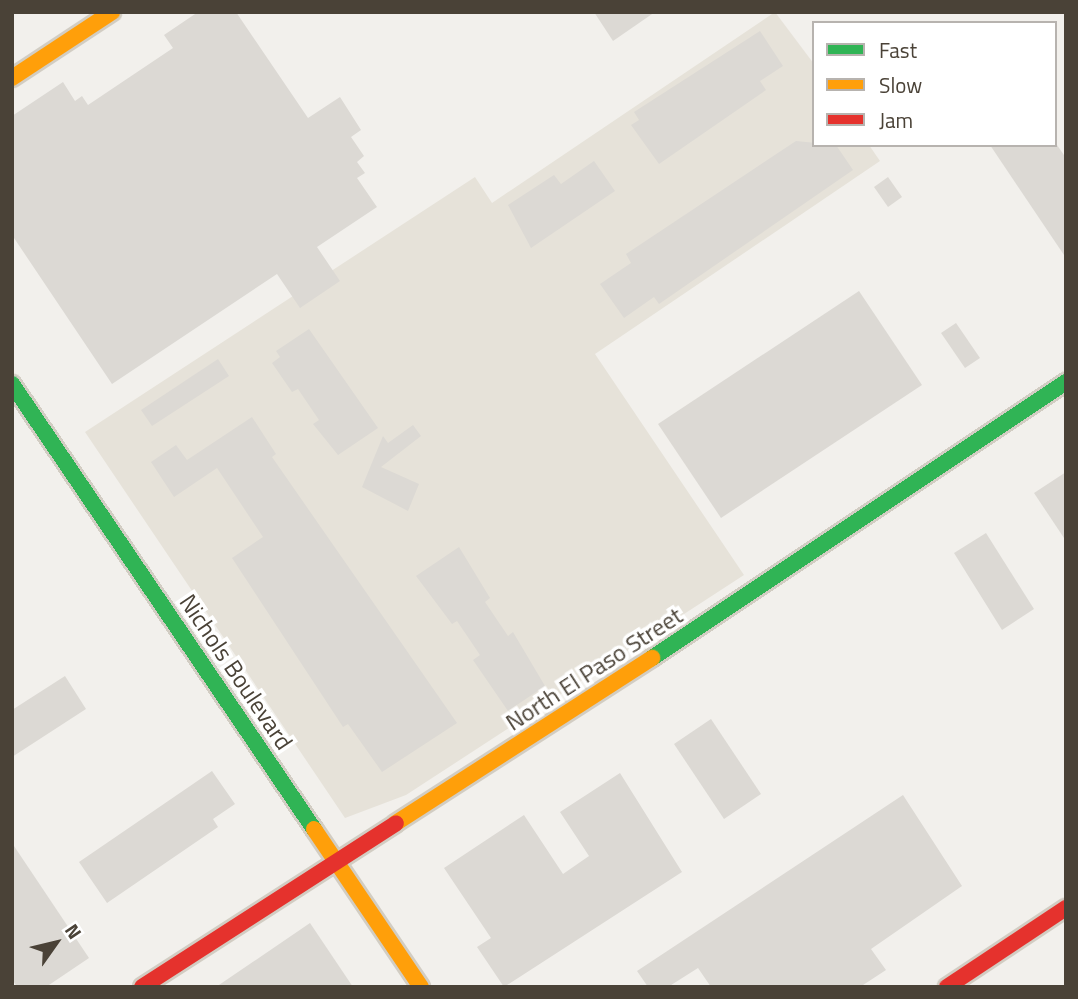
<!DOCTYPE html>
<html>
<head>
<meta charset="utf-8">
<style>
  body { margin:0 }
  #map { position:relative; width:1078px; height:999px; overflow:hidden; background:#f2f0ec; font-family:"Titillium Web",sans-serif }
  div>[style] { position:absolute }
  .residential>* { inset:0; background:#e6e2d9 }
  .building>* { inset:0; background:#dcd9d4 }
  .roads { filter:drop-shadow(2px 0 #d2cdc3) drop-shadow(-2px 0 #d2cdc3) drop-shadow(0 2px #d2cdc3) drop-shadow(0 -2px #d2cdc3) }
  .fast>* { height:16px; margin:-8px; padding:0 8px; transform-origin:8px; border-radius:8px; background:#30b455 }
  .slow>* { height:16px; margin:-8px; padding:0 8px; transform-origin:8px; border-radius:8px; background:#ff9f0a }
  .jam>* { height:16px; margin:-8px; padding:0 8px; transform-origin:8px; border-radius:8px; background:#e5322d }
  span { translate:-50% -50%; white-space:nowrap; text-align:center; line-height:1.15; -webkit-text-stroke:7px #fff; paint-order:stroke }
  .street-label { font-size:24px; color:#4a4237 }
  .frame { position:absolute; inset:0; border:14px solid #4a4237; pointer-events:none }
  .legend { position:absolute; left:812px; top:21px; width:245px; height:126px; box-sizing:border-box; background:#fff; border:2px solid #b7b3af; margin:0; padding:9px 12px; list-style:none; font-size:21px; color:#4a4237 }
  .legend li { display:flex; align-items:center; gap:14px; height:35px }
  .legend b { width:35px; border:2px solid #b7b3af }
  .north { position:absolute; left:21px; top:908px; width:70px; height:70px; -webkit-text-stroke:5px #fff; paint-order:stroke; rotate:56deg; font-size:19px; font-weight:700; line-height:28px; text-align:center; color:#4a4237 }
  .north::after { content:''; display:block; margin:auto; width:24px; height:32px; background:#4a4237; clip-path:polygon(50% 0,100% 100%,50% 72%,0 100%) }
</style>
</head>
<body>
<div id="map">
  <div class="residential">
    <i style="clip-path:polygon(775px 12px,814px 64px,814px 145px,869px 145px,880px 161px,595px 354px,744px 575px,406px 795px,345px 818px,85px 432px,475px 177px,492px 203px)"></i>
  </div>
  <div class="building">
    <i style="clip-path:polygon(198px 12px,236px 12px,308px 118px,340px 97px,361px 130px,351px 137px,364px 156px,357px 162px,365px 173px,357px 178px,377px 207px,317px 247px,340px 281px,300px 308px,277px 274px,112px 384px,12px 235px,12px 116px,63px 82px,75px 101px,82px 96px,88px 105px,173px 48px,164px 35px)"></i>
    <i style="clip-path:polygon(594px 12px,655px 12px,613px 41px)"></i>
    <i style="clip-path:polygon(760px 31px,783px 66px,760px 81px,766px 90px,659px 164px,631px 125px,639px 120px,634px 112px)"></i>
    <i style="clip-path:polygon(796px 141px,836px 145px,853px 170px,659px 304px,654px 297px,624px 318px,600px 284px,631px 263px,626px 254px)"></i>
    <i style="clip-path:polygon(990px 145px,1057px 145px,1066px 158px,1066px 258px)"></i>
    <i style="clip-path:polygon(594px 161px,615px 191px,531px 248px,508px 205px,554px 175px,561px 184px)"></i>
    <i style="clip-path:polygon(888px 177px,902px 197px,888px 207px,874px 187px)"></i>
    <i style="clip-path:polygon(859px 291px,922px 385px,721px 518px,658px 424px)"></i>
    <i style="clip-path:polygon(956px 323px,980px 358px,965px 368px,941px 333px)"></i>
    <i style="clip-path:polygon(309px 329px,378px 428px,338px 455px,313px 424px,319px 420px,298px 389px,292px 392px,272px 363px,280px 357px,276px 351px)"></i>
    <i style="clip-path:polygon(218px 359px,229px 376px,152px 426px,141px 410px)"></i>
    <i style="clip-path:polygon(252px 417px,276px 454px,272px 457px,457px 723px,382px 772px,348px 724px,343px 727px,232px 558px,263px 537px,217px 468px,174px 497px,151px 462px,176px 445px,187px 460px)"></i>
    <i style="clip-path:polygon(413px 425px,421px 436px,381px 467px,419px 484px,408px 511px,362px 487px,383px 436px,388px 443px)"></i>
    <i style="clip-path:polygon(1066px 472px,1066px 541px,1034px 493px)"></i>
    <i style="clip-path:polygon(986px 533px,1034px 609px,1002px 630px,954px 553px)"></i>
    <i style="clip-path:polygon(459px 547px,490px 598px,485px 602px,508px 636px,513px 632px,545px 686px,508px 711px,473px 660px,480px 655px,457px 621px,452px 624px,416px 576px)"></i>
    <i style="clip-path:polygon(65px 676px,86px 709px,12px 757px,12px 710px)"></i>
    <i style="clip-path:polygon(711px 719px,761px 794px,724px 819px,674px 744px)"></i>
    <i style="clip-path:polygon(212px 771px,235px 804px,213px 819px,218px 827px,107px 903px,79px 862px)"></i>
    <i style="clip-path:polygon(620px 773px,682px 872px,504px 987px,477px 947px,491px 938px,444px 868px,524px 815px,563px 874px,589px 856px,560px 812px)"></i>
    <i style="clip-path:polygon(903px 795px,962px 886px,871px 949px,886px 970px,860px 987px,711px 987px,698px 968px,668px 987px,648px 987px,637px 971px)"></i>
    <i style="clip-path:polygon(12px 843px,89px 958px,46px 987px,17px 987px,12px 979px)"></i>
    <i style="clip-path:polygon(310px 923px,353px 987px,216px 987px)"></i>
  </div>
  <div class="roads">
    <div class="fast">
      <i style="left:12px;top:384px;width:538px;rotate:55.84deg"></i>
      <i style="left:652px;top:658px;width:498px;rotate:-33.7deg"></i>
    </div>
    <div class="slow">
      <i style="left:12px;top:78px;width:120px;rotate:-33.4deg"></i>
      <i style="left:396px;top:823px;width:305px;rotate:-32.8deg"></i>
      <i style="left:314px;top:829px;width:191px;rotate:55.9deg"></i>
    </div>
    <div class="jam">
      <i style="left:142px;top:987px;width:302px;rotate:-32.8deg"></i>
      <i style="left:947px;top:987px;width:143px;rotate:-33.6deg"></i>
    </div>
  </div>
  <div class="street-label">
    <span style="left:594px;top:669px;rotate:-33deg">North El Paso Street</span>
    <span style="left:236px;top:672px;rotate:56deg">Nichols Boulevard</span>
  </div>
  <div class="frame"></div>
  <ul class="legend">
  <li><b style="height:9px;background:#30b455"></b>Fast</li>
  <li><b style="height:9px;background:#ff9f0a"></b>Slow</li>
  <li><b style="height:9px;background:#e5322d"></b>Jam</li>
  </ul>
  <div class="north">N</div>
</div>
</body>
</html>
